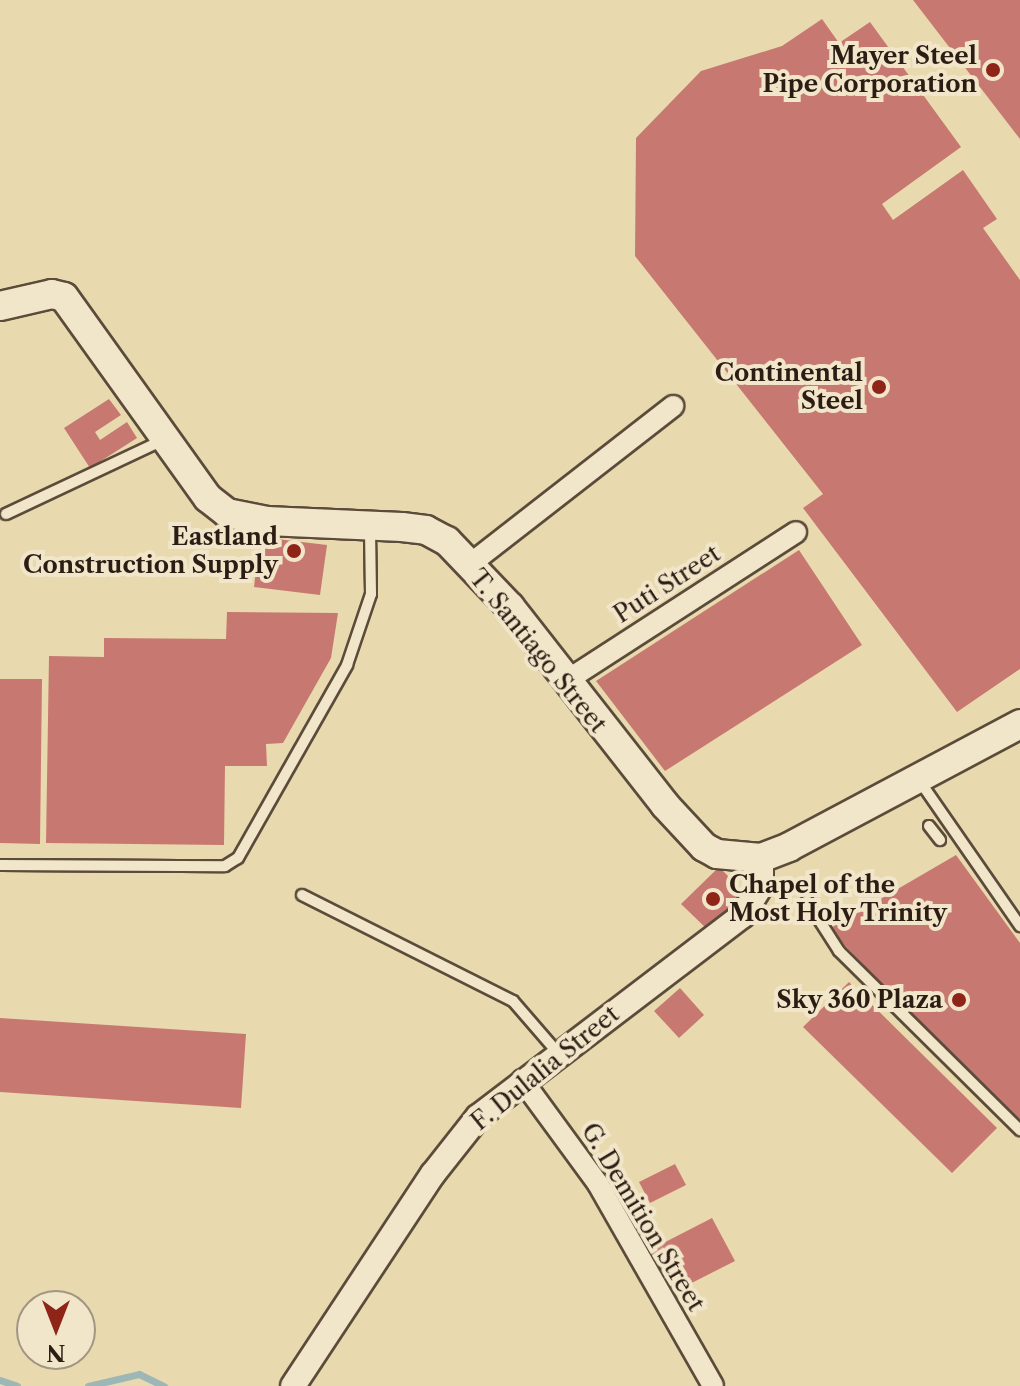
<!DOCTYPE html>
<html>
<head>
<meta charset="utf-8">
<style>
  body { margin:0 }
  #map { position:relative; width:1020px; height:1386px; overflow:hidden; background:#e9d9ae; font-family:"Libre Caslon Text",serif }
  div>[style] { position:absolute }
  .stream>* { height:7px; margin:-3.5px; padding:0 3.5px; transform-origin:3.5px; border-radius:3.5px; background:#9cb7b6 }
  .building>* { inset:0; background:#c77971 }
  .roads { filter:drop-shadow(2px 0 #5b4b3a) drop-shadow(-2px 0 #5b4b3a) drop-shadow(0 2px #5b4b3a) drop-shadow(0 -2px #5b4b3a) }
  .service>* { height:10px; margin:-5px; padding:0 5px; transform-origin:5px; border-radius:5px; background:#f1e6ca }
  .minor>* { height:20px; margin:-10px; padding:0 10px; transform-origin:10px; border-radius:10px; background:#f1e6ca }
  .tertiary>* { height:24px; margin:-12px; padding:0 12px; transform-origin:12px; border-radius:12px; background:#f1e6ca }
  .secondary>* { height:28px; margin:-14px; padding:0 14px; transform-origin:14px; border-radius:14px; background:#f1e6ca }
  .dots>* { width:22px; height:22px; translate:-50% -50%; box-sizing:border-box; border:4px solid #f1e6ca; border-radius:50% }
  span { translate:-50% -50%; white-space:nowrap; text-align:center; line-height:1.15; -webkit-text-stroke:8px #f1e6ca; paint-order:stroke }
  .poi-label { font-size:24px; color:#2c1c14; font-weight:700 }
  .right { translate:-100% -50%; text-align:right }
  .left { translate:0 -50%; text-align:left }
  .street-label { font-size:24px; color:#2c1c14 }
  .north { position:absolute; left:16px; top:1290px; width:80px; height:80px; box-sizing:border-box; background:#f1e6ca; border:2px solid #a29581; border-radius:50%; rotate:180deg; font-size:22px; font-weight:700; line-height:32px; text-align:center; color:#2c1c14 }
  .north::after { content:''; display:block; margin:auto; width:28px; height:36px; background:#8f2418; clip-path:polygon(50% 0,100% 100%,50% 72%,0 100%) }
</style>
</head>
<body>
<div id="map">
  <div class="stream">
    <i style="left:0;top:1380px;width:18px;rotate:19deg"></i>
    <i style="left:88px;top:1386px;width:52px;rotate:-13.2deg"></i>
    <i style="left:139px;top:1374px;width:28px;rotate:26deg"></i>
  </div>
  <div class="building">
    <i style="clip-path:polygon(913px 0,1020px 0,1020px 139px)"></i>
    <i style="clip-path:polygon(822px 19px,839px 43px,870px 22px,961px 147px,882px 204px,893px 220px,963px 170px,997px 219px,983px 228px,1020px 280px,1020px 669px,957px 712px,803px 508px,823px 494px,635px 256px,636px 138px,701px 71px,782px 46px)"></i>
    <i style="clip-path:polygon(109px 399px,121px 415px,95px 432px,100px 440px,127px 422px,137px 438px,90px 468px,64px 428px)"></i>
    <i style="clip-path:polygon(260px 537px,327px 545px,320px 595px,254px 587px)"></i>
    <i style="clip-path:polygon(799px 550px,862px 645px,665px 771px,596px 681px)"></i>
    <i style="clip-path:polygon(227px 612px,338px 613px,331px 658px,283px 743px,266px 744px,267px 766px,225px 766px,224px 845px,46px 843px,49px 656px,104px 657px,104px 638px,226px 639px)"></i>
    <i style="clip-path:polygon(0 679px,42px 679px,40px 844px,0 843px)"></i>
    <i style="clip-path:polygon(956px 855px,1020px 943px,1020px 1127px,829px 929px)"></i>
    <i style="clip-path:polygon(719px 867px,746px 894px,708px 930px,681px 904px)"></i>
    <i style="clip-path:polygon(849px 982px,997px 1128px,952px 1173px,803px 1027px)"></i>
    <i style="clip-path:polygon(680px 988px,704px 1015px,679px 1038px,654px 1011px)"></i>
    <i style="clip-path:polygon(0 1018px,246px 1034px,241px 1108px,0 1092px)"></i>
    <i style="clip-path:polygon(675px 1164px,686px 1185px,650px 1203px,639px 1182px)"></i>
    <i style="clip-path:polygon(712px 1218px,735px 1261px,666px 1296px,644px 1253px)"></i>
  </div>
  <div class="roads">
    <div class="service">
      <i style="left:6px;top:514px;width:174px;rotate:-25.2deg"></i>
      <i style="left:919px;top:780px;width:178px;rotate:55.3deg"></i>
      <i style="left:929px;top:826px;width:18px;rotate:52deg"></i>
      <i style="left:0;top:865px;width:225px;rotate:0.3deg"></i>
      <i style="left:225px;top:866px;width:15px;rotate:-32deg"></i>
      <i style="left:238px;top:858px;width:222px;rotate:-60.5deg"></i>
      <i style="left:347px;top:665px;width:75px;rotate:-71.3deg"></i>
      <i style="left:371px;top:594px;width:65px;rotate:-90.9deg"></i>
      <i style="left:302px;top:895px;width:236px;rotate:26.7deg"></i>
      <i style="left:513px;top:1001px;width:69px;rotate:49.1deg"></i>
      <i style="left:807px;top:901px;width:59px;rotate:57.4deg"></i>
      <i style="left:839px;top:951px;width:255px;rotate:44.7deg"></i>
    </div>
    <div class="minor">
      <i style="left:469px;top:565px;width:259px;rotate:-37.9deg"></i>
      <i style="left:566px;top:681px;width:274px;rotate:-32.9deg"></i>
      <i style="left:522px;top:1080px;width:129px;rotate:53.8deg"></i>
      <i style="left:598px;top:1184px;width:232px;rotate:60.3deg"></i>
    </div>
    <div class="tertiary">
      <i style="left:293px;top:1386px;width:254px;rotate:-56.6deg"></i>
      <i style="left:433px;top:1174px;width:73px;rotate:-51.7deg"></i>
      <i style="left:478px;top:1117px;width:332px;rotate:-37.3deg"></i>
      <i style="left:742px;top:916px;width:36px;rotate:-58deg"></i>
      <i style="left:761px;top:885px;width:27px;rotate:-90deg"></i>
    </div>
    <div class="secondary">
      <i style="left:0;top:306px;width:53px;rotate:-13deg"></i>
      <i style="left:52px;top:294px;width:12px;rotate:14deg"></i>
      <i style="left:64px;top:297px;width:247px;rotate:54.4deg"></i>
      <i style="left:208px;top:498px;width:24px;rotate:38deg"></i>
      <i style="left:227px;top:513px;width:41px;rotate:11.3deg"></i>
      <i style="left:267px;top:521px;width:135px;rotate:2.5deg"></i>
      <i style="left:402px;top:527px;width:24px;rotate:7deg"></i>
      <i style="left:426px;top:530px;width:24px;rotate:28deg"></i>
      <i style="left:447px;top:541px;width:91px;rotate:46.3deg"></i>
      <i style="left:510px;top:607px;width:251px;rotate:51.9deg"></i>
      <i style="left:665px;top:805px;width:57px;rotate:47.1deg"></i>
      <i style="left:704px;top:847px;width:15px;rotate:28deg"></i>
      <i style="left:717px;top:854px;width:44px;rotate:5.2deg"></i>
      <i style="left:761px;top:858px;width:30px;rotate:-21deg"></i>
      <i style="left:789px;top:847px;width:262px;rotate:-28deg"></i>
    </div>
  </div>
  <div class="dots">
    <i style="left:993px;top:70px;background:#8f2418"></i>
    <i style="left:879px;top:387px;background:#8f2418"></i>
    <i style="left:294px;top:551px;background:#8f2418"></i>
    <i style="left:713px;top:899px;background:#8f2418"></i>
    <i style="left:959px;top:1000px;background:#8f2418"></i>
  </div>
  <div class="poi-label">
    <span class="right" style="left:977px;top:70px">Mayer Steel<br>Pipe Corporation</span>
    <span class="right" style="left:863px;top:387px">Continental<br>Steel</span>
    <span class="right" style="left:278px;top:551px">Eastland<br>Construction Supply</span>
    <span class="left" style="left:729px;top:899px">Chapel of the<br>Most Holy Trinity</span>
    <span class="right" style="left:943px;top:1000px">Sky 360 Plaza</span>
  </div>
  <div class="street-label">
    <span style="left:667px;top:584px;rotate:-33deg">Puti Street</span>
    <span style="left:538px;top:651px;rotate:51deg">T. Santiago Street</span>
    <span style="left:545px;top:1068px;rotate:-39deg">F. Dulalia Street</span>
    <span style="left:643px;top:1217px;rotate:59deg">G. Demition Street</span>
  </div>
  <div class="north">N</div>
</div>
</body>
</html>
